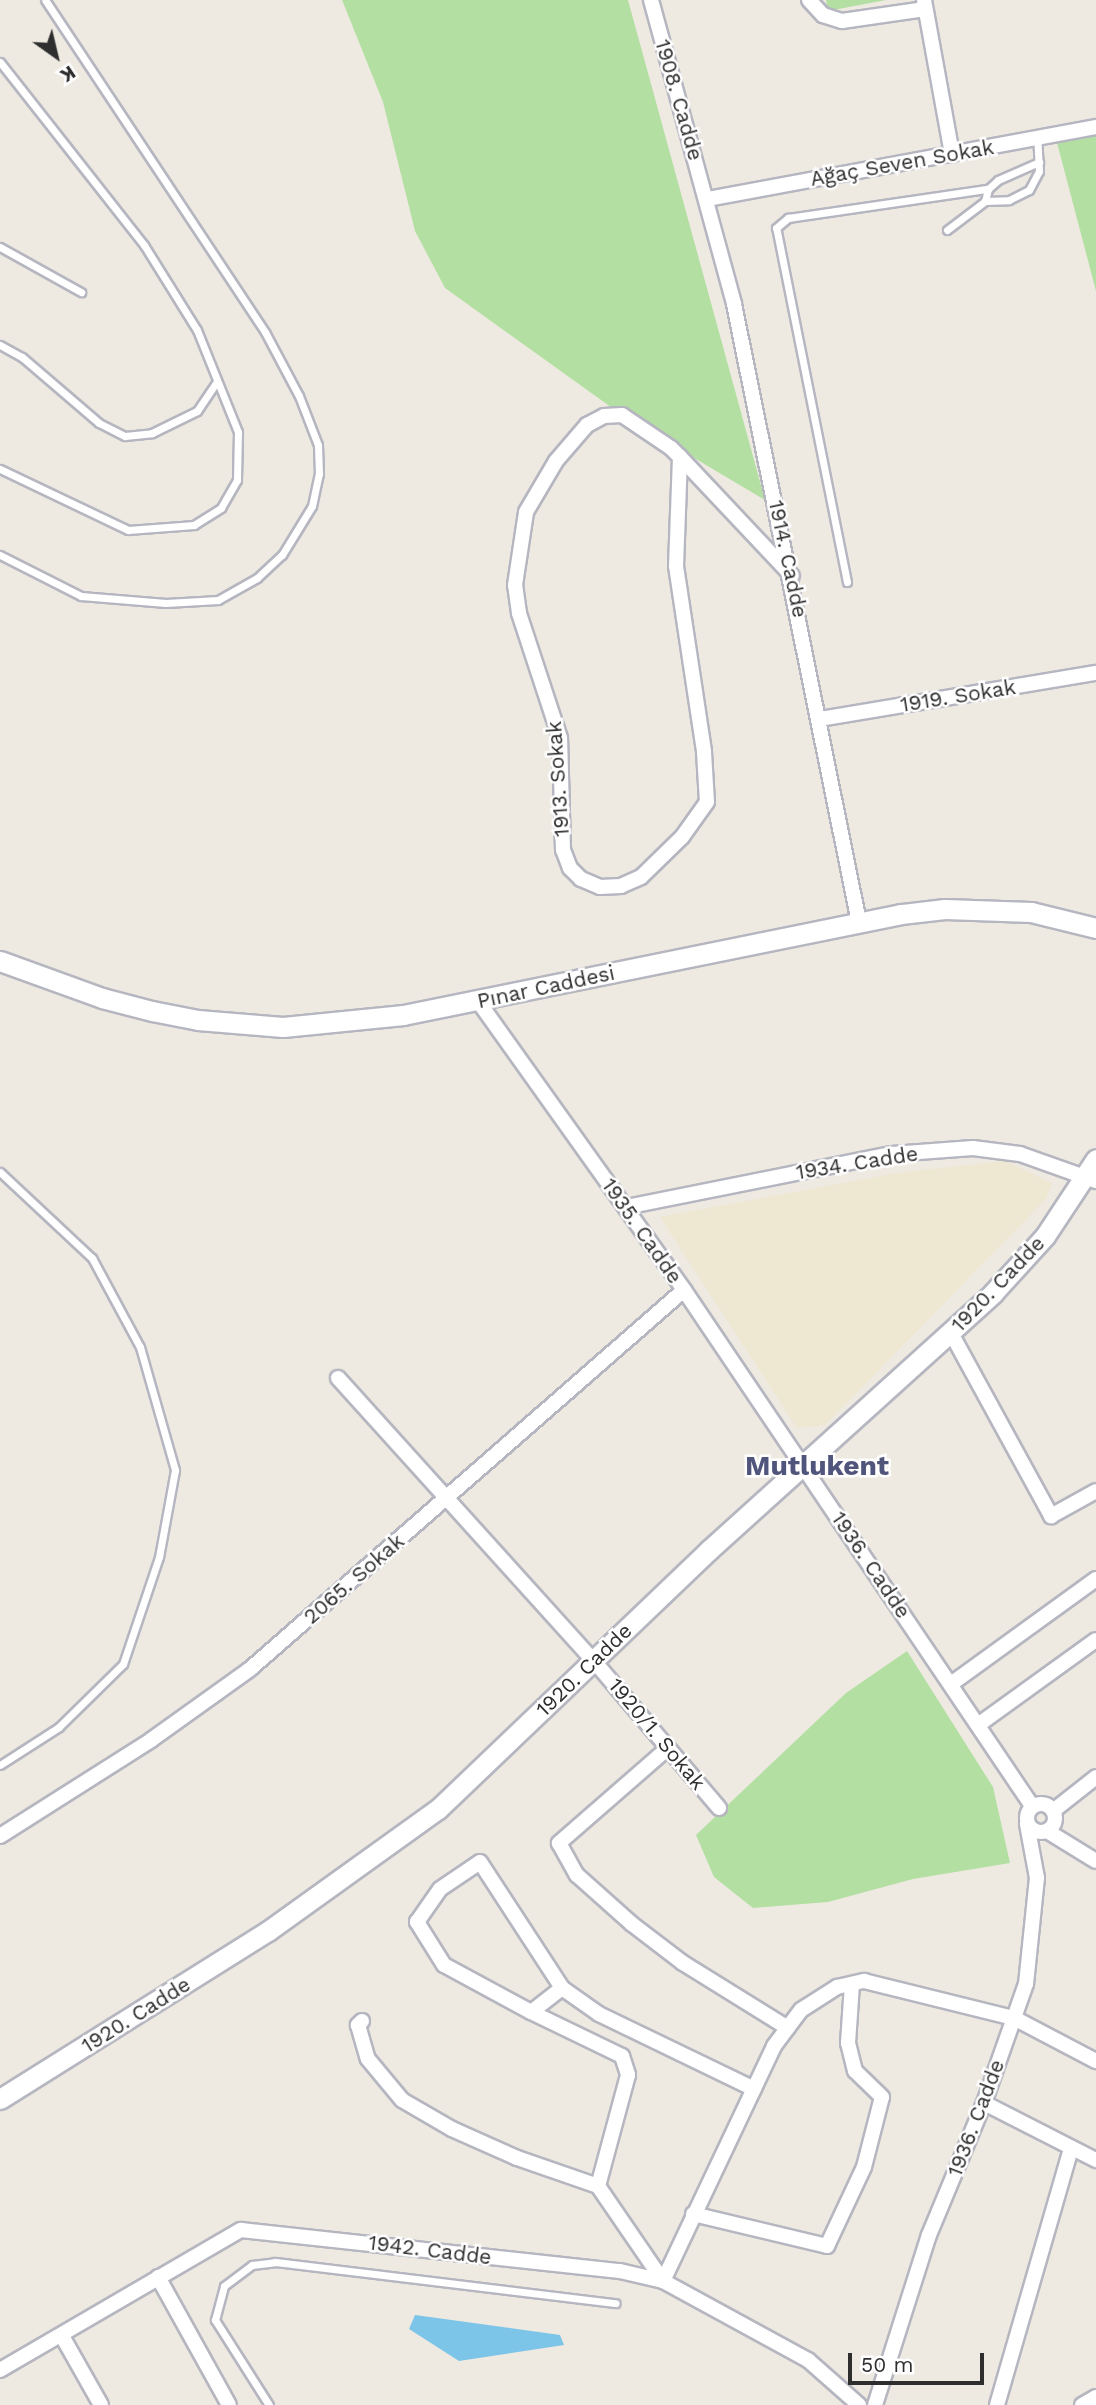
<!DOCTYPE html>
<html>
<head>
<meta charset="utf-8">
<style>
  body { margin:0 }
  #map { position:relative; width:1096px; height:2405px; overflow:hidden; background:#eee9e1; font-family:"Work Sans",sans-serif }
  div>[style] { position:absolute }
  .education>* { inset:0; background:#eee7d2 }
  .green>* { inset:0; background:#b3e0a2 }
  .water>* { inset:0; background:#7cc5e8 }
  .roads { filter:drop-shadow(2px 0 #b5b6c0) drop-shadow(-2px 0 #b5b6c0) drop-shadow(0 2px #b5b6c0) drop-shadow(0 -2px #b5b6c0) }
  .lane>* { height:7px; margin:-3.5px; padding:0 3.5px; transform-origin:3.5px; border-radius:3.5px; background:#fff }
  .street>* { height:14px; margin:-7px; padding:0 7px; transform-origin:7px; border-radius:7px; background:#fff }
  .street>.ring { margin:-7px; padding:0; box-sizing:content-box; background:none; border:14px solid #fff; border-radius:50% }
  .secondary>* { height:19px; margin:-9.5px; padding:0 9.5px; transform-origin:9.5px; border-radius:9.5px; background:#fff }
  span { translate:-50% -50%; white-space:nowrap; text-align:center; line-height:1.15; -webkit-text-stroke:5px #fff; paint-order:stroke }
  .street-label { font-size:21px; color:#2e2e2e }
  .district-label { font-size:28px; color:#50557c; font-weight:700 }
  .north { position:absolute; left:21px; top:21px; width:70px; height:70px; -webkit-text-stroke:5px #fff; paint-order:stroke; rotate:146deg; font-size:19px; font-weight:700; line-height:28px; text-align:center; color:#2e2e2e }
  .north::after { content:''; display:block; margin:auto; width:24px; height:32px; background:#2e2e2e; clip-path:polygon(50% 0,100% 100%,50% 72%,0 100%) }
  .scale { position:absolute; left:848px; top:2353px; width:136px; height:32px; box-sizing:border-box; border:4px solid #2e2e2e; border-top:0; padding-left:9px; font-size:21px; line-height:24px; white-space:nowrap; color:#2e2e2e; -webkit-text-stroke:5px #fff; paint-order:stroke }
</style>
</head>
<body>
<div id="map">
  <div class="education">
    <i style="clip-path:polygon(1005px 1161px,1052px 1183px,1046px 1199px,825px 1425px,797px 1428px,660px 1217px,897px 1173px)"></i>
  </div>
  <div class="green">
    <i style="clip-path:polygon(342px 0,628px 0,765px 500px,622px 415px,445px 288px,415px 231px,383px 102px)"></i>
    <i style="clip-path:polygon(826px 0,886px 0,828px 11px)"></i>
    <i style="clip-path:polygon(1096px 127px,1096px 291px,1055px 135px)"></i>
    <i style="clip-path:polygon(907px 1651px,993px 1787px,1010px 1863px,913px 1879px,828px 1902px,753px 1908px,714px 1877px,696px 1835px,846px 1693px)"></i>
  </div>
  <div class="water">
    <i style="clip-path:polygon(415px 2315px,560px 2335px,564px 2345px,459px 2361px,409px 2329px)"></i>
  </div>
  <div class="roads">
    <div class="lane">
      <i style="left:0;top:62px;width:233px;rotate:51.8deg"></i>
      <i style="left:144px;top:245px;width:100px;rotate:58.1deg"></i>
      <i style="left:197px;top:330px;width:110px;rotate:68.1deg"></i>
      <i style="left:238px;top:432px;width:48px;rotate:91.2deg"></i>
      <i style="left:237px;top:480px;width:32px;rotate:120deg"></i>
      <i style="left:221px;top:508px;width:32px;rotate:148deg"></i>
      <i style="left:194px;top:525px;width:66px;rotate:175.7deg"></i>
      <i style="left:128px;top:530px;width:142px;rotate:-154.5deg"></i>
      <i style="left:985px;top:201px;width:24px;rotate:-2deg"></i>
      <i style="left:1009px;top:200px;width:22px;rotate:-27deg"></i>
      <i style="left:1029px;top:190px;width:21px;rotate:-62deg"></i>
      <i style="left:1039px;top:171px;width:33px;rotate:-93deg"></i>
      <i style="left:947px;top:230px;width:48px;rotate:-37.3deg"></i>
      <i style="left:985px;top:201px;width:12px;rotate:-76deg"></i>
      <i style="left:988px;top:189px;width:13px;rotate:-42deg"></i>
      <i style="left:998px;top:180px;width:45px;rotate:-23.7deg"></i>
      <i style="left:0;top:247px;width:93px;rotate:29.1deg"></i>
      <i style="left:0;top:345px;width:25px;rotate:29deg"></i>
      <i style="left:22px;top:357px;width:101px;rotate:40.6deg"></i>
      <i style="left:99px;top:423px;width:29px;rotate:27deg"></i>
      <i style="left:125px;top:436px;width:27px;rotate:-6deg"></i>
      <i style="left:152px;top:433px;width:50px;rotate:-26.1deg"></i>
      <i style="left:197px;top:411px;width:36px;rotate:-56deg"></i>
      <i style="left:0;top:555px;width:91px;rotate:26.8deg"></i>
      <i style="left:81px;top:596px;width:85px;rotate:4.7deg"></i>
      <i style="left:166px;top:603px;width:52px;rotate:-3.3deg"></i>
      <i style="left:218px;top:600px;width:45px;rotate:-29.4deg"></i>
      <i style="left:257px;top:578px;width:34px;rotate:-43deg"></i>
      <i style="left:282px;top:555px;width:57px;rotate:-58.5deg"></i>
      <i style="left:312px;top:506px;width:33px;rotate:-78deg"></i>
      <i style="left:319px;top:474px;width:29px;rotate:-92deg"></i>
      <i style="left:318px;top:445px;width:53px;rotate:-111.2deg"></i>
      <i style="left:299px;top:396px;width:72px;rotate:-118deg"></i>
      <i style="left:265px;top:332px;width:398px;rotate:-123.5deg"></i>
      <i style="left:847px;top:582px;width:361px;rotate:-101.3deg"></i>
      <i style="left:776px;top:228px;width:16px;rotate:-40deg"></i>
      <i style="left:788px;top:218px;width:202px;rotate:-8.3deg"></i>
      <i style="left:0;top:1172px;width:126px;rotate:43.1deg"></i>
      <i style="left:92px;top:1258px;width:101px;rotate:61.7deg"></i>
      <i style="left:140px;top:1347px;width:128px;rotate:74.1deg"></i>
      <i style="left:175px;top:1470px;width:88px;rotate:100.4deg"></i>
      <i style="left:159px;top:1557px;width:113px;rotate:108.6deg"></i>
      <i style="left:123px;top:1664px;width:90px;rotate:135.5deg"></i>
      <i style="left:59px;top:1727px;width:70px;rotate:147.2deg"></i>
      <i style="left:269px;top:2405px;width:101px;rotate:-122.4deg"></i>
      <i style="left:215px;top:2320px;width:35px;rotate:-75deg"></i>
      <i style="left:224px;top:2286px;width:35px;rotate:-37deg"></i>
      <i style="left:252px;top:2265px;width:23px;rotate:-7deg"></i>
      <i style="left:275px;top:2262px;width:343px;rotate:6.9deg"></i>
    </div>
    <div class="street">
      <i style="left:651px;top:0;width:315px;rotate:74.7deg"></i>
      <i style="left:734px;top:304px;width:631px;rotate:78.57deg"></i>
      <i style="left:809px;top:0;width:21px;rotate:47deg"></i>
      <i style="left:823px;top:15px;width:20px;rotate:18deg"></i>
      <i style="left:842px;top:21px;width:84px;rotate:-8.2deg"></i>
      <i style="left:924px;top:0;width:157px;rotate:79.7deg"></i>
      <i style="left:707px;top:199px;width:396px;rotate:-10.5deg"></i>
      <i style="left:680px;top:457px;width:109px;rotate:92.1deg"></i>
      <i style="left:676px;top:566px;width:188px;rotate:81.4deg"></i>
      <i style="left:704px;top:752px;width:50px;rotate:86.6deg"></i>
      <i style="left:707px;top:802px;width:43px;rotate:125.5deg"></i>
      <i style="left:682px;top:837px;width:57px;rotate:135.7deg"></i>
      <i style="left:641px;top:877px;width:22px;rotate:156deg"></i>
      <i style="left:621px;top:886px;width:21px;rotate:177deg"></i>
      <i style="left:600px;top:887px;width:21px;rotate:-157deg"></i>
      <i style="left:581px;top:879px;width:16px;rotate:-135deg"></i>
      <i style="left:570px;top:868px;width:19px;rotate:-111deg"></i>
      <i style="left:563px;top:850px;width:112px;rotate:-91.5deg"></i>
      <i style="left:560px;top:738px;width:132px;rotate:-108.2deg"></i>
      <i style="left:519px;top:613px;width:28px;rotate:-98deg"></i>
      <i style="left:515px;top:585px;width:74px;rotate:-81.4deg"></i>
      <i style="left:526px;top:512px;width:59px;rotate:-59.5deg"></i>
      <i style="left:556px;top:461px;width:48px;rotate:-49.3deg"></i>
      <i style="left:587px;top:425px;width:19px;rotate:-28deg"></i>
      <i style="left:604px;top:416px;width:18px;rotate:-3deg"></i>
      <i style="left:622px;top:415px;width:59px;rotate:34deg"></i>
      <i style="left:671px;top:448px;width:13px;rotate:45deg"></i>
      <i style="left:680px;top:457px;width:163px;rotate:46.7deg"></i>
      <i style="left:820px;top:719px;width:280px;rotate:-9.5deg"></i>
      <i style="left:478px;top:1001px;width:355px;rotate:54.5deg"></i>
      <i style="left:684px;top:1290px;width:622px;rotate:56deg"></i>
      <i style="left:626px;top:1207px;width:271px;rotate:-11.3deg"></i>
      <i style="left:892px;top:1154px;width:81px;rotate:-4.2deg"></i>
      <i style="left:973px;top:1148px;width:47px;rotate:7.3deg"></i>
      <i style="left:1020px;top:1154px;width:81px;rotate:19.6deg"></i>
      <i style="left:951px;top:1333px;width:209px;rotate:61.3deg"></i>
      <i style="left:1051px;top:1516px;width:51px;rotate:-29.1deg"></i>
      <i style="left:338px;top:1378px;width:382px;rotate:47.9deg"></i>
      <i style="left:594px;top:1661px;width:193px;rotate:49.6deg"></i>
      <i style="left:951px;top:1684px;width:179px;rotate:-35.9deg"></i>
      <i style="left:978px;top:1725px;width:145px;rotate:-35.8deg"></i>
      <i style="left:668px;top:1748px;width:145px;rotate:138.9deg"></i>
      <i style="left:559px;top:1843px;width:37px;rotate:61deg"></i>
      <i style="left:577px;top:1875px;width:74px;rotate:41.7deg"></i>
      <i style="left:632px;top:1924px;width:64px;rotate:37.4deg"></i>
      <i style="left:683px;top:1963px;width:123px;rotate:31.8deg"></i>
      <i class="ring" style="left:1027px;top:1804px;width:14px;height:14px"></i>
      <i style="left:1053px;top:1811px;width:55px;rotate:-38.3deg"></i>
      <i style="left:1047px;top:1831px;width:57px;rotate:31.5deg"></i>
      <i style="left:0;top:1836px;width:179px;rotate:-32.4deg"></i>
      <i style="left:151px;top:1740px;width:122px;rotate:-35.6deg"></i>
      <i style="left:250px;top:1669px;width:576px;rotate:-41.13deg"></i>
      <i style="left:562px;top:1988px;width:39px;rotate:142deg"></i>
      <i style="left:531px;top:2012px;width:101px;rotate:25.8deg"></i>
      <i style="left:622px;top:2056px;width:20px;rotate:72deg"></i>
      <i style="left:628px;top:2075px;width:115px;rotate:105.1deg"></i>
      <i style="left:598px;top:2186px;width:115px;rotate:55.6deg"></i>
      <i style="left:531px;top:2012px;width:99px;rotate:-151.6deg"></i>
      <i style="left:444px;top:1965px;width:51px;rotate:-122.1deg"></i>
      <i style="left:417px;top:1922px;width:40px;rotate:-55.1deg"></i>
      <i style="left:440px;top:1889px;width:48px;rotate:-34deg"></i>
      <i style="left:480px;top:1862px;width:150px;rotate:56.9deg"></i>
      <i style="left:562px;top:1988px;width:45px;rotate:35.1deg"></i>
      <i style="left:599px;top:2014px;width:172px;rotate:25.8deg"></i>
      <i style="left:362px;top:2021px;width:6px;rotate:135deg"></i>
      <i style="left:358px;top:2025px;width:35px;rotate:74deg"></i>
      <i style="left:368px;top:2059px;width:53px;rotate:50.3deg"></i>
      <i style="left:402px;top:2100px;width:58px;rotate:30.1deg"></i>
      <i style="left:452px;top:2129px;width:71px;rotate:24deg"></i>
      <i style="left:517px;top:2158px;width:86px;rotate:19.1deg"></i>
      <i style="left:984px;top:2103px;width:126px;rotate:27deg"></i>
      <i style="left:693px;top:2214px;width:138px;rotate:13.4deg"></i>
      <i style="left:827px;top:2246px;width:87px;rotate:-64.9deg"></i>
      <i style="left:864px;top:2167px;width:72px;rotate:-75.6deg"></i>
      <i style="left:882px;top:2097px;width:37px;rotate:-136deg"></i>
      <i style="left:855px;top:2071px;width:29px;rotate:-104deg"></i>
      <i style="left:848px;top:2043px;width:59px;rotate:-86.1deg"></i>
      <i style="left:158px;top:2277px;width:146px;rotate:61deg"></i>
      <i style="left:663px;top:2281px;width:260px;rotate:-64.7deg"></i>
      <i style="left:774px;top:2046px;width:45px;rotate:-53.1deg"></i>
      <i style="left:801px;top:2010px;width:43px;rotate:-32.6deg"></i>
      <i style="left:837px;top:1987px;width:28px;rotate:-13deg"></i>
      <i style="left:864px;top:1981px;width:154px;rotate:13.9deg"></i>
      <i style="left:1014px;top:2018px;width:93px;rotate:27.7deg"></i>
      <i style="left:62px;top:2336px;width:79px;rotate:60.5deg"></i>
      <i style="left:0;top:2370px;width:279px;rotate:-30.2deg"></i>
      <i style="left:241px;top:2230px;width:381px;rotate:6.2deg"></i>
      <i style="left:620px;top:2271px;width:44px;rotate:13.1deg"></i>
      <i style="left:663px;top:2281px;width:165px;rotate:28.6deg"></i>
      <i style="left:808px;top:2360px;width:68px;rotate:41.4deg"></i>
      <i style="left:875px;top:2405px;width:178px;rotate:-72.4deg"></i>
      <i style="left:929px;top:2235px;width:143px;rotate:-67.4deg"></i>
      <i style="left:984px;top:2103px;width:126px;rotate:-70.6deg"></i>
      <i style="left:1026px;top:1984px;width:107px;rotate:-84.1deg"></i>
      <i style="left:1037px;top:1878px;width:55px;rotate:-100.5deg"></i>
      <i style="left:997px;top:2405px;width:267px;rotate:-73.9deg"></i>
      <i style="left:1082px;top:2405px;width:16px;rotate:-30deg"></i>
    </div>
    <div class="secondary">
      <i style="left:0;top:961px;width:109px;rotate:19.9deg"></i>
      <i style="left:102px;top:998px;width:52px;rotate:14.6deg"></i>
      <i style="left:152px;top:1011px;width:47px;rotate:11.1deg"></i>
      <i style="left:198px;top:1020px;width:85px;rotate:4.7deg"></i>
      <i style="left:283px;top:1027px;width:121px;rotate:-5.7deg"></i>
      <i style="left:403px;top:1015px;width:508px;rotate:-11.46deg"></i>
      <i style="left:901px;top:914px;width:44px;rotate:-6.5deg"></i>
      <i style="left:945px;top:909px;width:86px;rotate:2deg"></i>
      <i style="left:1031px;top:912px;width:67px;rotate:13.8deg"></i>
      <i style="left:0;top:2099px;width:316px;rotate:-32.1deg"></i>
      <i style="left:268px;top:1931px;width:209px;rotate:-35.7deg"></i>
      <i style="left:438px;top:1809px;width:375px;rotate:-43.7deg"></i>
      <i style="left:709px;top:1550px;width:383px;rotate:-42.1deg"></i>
      <i style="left:993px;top:1293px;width:77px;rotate:-47.6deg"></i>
      <i style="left:1045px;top:1236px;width:92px;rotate:-56.5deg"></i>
    </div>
  </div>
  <div class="street-label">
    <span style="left:679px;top:100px;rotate:74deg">1908. Cadde</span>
    <span style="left:902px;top:163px;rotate:-10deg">Ağaç Seven Sokak</span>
    <span style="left:788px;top:559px;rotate:78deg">1914. Cadde</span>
    <span style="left:958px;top:696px;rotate:-9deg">1919. Sokak</span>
    <span style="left:558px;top:779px;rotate:-94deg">1913. Sokak</span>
    <span style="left:546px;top:987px;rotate:-12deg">Pınar Caddesi</span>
    <span style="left:857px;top:1163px;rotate:-9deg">1934. Cadde</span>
    <span style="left:642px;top:1231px;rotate:55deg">1935. Cadde</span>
    <span style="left:998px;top:1284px;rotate:-46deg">1920. Cadde</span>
    <span style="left:871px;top:1565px;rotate:56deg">1936. Cadde</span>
    <span style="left:354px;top:1579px;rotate:-41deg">2065. Sokak</span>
    <span style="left:584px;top:1670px;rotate:-44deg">1920. Cadde</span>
    <span style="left:657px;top:1734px;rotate:50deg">1920/1. Sokak</span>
    <span style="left:136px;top:2015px;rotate:-32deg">1920. Cadde</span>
    <span style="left:976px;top:2118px;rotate:-69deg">1936. Cadde</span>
    <span style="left:430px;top:2250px;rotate:7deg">1942. Cadde</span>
  </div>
  <div class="district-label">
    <span style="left:817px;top:1466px">Mutlukent</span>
  </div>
  <div class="north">K</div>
  <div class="scale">50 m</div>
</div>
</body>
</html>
